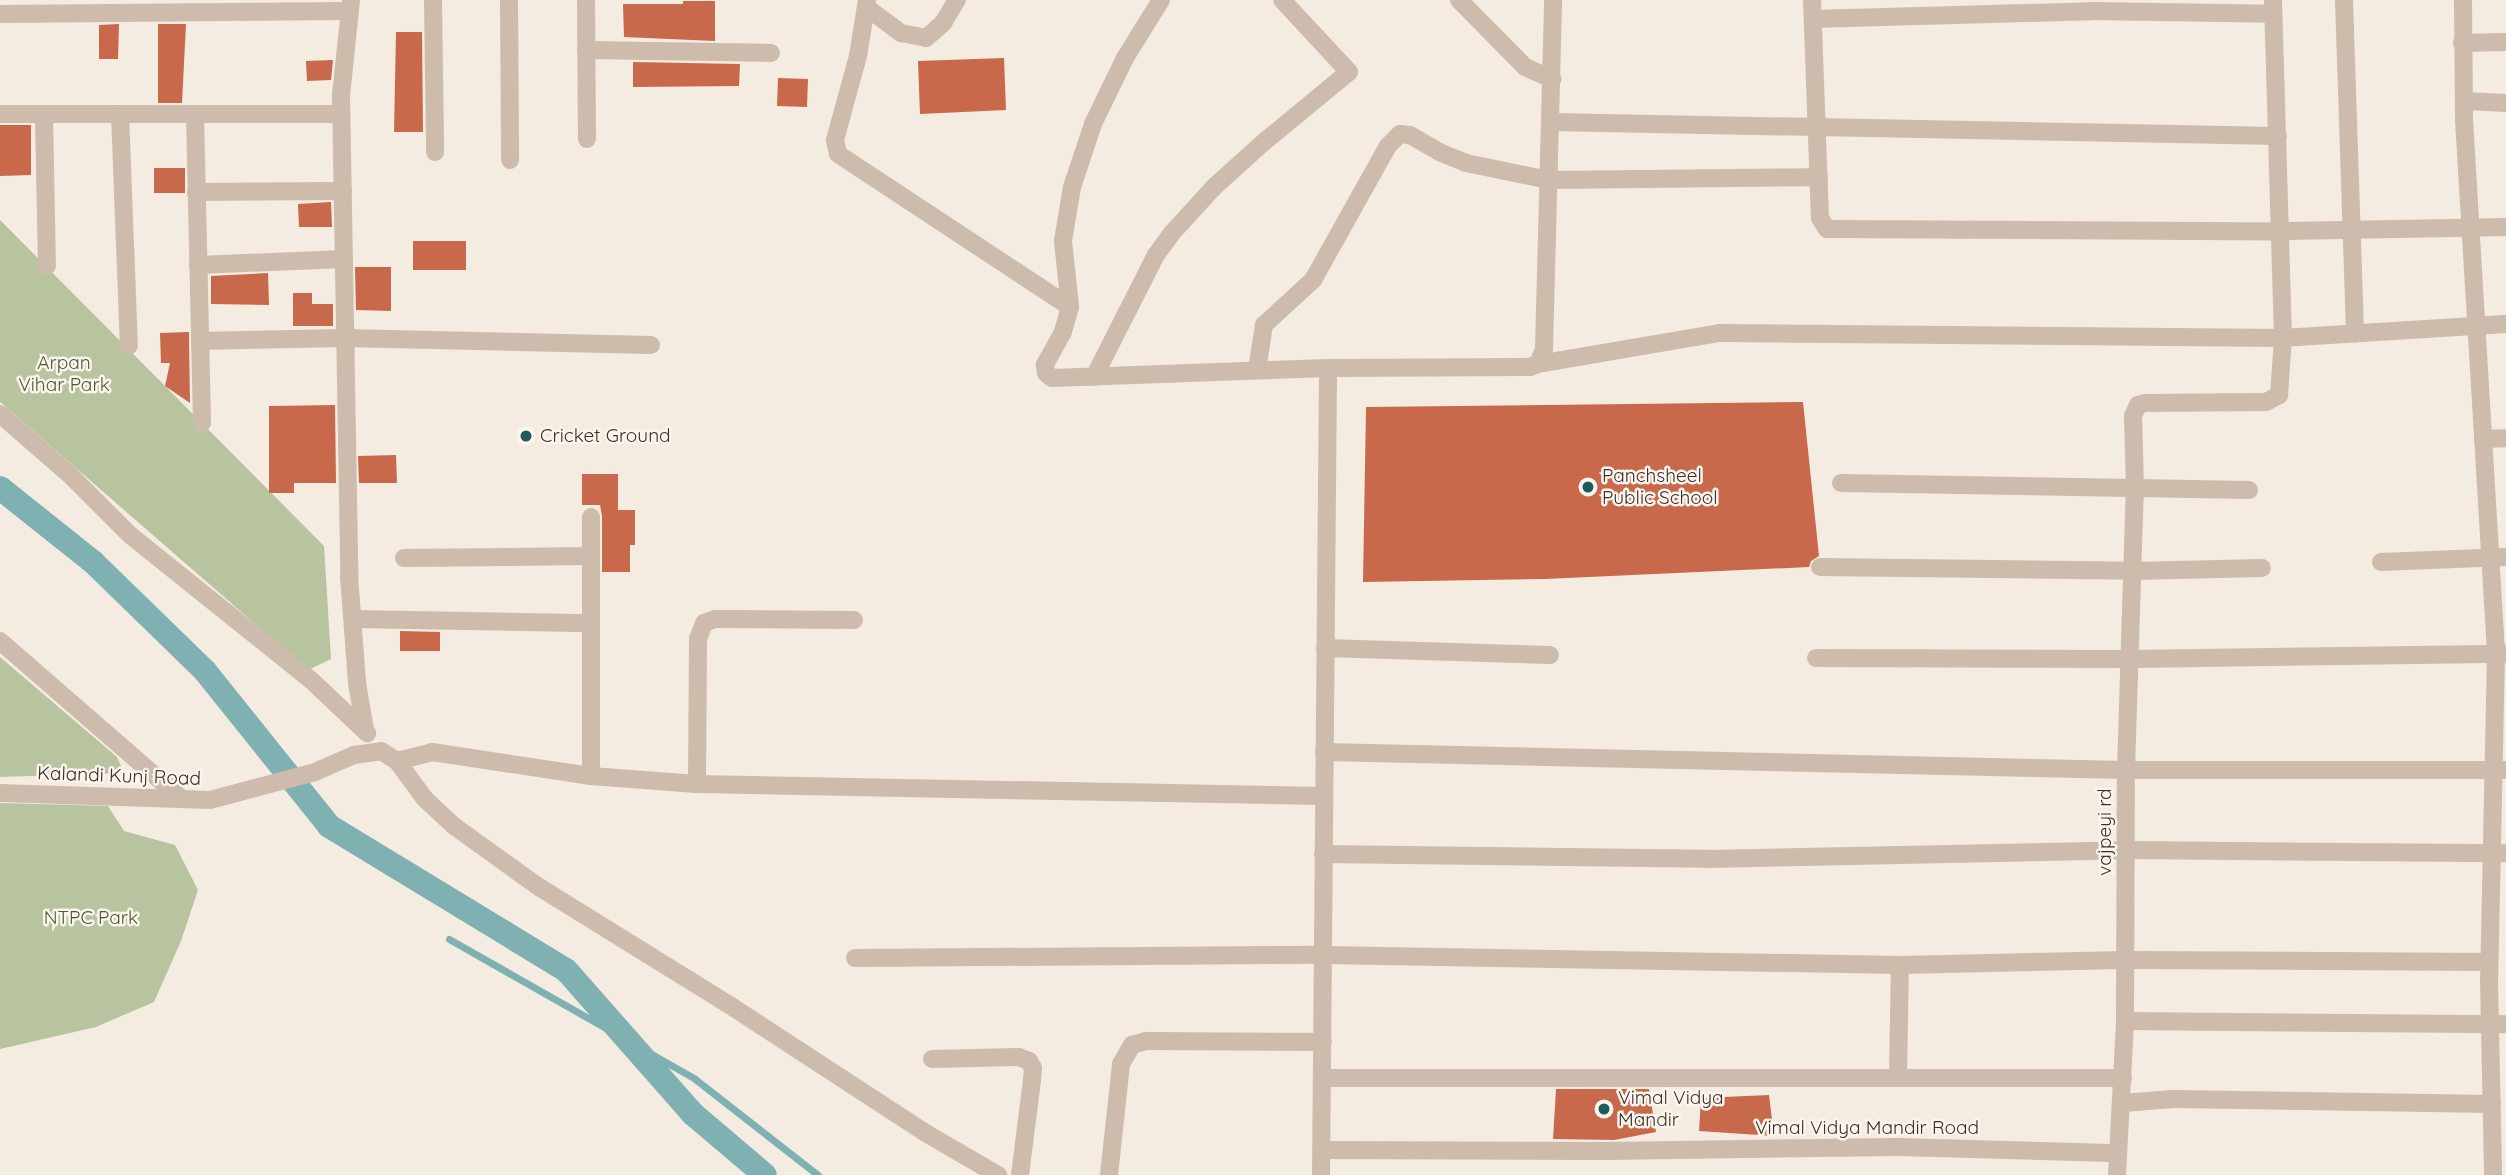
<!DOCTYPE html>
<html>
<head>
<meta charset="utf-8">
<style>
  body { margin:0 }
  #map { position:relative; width:2506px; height:1175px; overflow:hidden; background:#f4ebe1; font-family:Quicksand,sans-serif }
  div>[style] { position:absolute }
  .green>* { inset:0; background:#b8c4a0 }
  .stream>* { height:7px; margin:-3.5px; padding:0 3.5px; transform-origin:3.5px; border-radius:3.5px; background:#7fb0b2 }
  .canal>* { height:24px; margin:-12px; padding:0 12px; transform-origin:12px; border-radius:12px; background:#7fb0b2 }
  .building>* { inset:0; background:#c8694b }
  .minor>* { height:18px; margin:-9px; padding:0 9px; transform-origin:9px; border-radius:9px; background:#cdbbac }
  .dots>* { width:19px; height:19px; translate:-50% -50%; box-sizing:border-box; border:4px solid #fbf5ee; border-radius:50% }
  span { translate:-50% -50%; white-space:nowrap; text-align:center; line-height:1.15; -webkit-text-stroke:5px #fbf5ee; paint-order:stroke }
  .park-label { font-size:19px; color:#4a5a2e }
  .poi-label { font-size:19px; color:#3b302b }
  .left { translate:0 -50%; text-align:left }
  .street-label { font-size:19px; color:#3b302b }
</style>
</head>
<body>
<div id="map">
  <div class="green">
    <i style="clip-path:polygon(0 220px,324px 546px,331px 659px,308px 670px,0 402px)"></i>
    <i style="clip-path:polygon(0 657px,117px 757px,124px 773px,0 777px)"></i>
    <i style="clip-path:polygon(0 803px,108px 806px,124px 831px,175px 845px,198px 890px,181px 941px,154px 1002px,96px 1027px,0 1049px)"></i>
  </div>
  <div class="stream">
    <i style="left:449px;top:939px;width:283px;rotate:29.6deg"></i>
    <i style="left:695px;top:1079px;width:156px;rotate:38deg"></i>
  </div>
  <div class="canal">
    <i style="left:0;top:488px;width:119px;rotate:38.5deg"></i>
    <i style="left:93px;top:562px;width:156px;rotate:44.2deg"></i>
    <i style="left:205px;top:671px;width:198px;rotate:51.3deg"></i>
    <i style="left:329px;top:826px;width:277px;rotate:31.3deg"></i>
    <i style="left:566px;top:970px;width:192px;rotate:48.6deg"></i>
    <i style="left:693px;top:1114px;width:94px;rotate:40.3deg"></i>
  </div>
  <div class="building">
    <i style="clip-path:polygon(683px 1px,715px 1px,715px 41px,624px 37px,623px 4px,683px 4px)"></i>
    <i style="clip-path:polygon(119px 24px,118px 59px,99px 59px,99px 25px)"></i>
    <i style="clip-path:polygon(158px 24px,186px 24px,182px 103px,158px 103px)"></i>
    <i style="clip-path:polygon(396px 32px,422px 32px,423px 132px,394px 132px)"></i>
    <i style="clip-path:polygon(1004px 58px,1006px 110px,920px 114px,918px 61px)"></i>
    <i style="clip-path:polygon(333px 60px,331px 80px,307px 81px,306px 61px)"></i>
    <i style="clip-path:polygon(633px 62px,740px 64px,739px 86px,633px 87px)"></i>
    <i style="clip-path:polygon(778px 78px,808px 79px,807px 107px,777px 106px)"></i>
    <i style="clip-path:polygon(0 125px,31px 125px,31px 175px,0 176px)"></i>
    <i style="clip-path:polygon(154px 168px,185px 168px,185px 193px,154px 193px)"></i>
    <i style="clip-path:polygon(331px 202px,332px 227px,299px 227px,298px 204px)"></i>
    <i style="clip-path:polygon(413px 241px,466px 241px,466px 270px,413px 270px)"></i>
    <i style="clip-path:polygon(355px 267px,391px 267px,391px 311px,356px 310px)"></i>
    <i style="clip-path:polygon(268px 273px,269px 305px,211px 304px,211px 276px)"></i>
    <i style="clip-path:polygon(293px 293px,312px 293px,312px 304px,333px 304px,333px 326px,293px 326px)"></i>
    <i style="clip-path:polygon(189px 332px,189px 341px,190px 403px,165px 386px,170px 363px,161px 363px,160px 333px)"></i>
    <i style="clip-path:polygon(1803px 402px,1819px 556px,1811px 561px,1809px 567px,1545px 579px,1363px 582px,1366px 407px)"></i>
    <i style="clip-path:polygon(335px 405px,336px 483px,294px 483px,294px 493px,269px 493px,269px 406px)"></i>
    <i style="clip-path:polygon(396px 455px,397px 483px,359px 483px,358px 456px)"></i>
    <i style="clip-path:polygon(582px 474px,618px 474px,618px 510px,635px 510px,635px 545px,630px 545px,630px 572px,602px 572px,602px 516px,600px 505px,582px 505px)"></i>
    <i style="clip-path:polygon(400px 631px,440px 632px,440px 651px,400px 651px)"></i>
    <i style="clip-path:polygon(1556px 1089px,1649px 1089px,1656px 1132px,1614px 1140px,1553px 1139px)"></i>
    <i style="clip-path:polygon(1769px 1095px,1774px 1136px,1699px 1131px,1701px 1098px)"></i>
  </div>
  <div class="minor">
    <i style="left:351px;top:0;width:96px;rotate:96deg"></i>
    <i style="left:341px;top:95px;width:481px;rotate:89deg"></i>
    <i style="left:349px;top:576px;width:107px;rotate:85.7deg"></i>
    <i style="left:357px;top:683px;width:48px;rotate:80.3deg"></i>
    <i style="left:433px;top:0;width:152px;rotate:89.2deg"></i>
    <i style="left:509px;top:0;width:160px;rotate:89.6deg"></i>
    <i style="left:586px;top:0;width:139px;rotate:89.6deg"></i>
    <i style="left:867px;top:0;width:57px;rotate:99.1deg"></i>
    <i style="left:858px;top:56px;width:87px;rotate:105.3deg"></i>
    <i style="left:835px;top:140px;width:14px;rotate:78deg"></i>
    <i style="left:838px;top:154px;width:278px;rotate:33.4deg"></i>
    <i style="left:1161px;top:0;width:68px;rotate:121.8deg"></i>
    <i style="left:1125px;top:58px;width:73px;rotate:115.9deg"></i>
    <i style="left:1093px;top:124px;width:66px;rotate:108.4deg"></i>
    <i style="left:1072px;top:187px;width:55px;rotate:99.5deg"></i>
    <i style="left:1063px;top:241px;width:66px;rotate:83.9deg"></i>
    <i style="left:1070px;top:307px;width:26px;rotate:106deg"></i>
    <i style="left:1063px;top:332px;width:38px;rotate:119deg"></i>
    <i style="left:1045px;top:365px;width:8px;rotate:83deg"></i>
    <i style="left:1046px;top:373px;width:8px;rotate:40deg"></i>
    <i style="left:1052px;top:378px;width:276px;rotate:-2.1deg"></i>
    <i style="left:1328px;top:368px;width:202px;rotate:-0.3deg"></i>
    <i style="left:1530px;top:367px;width:9px;rotate:-21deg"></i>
    <i style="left:1538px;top:364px;width:16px;rotate:-68deg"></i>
    <i style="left:1544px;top:349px;width:349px;rotate:-88.5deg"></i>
    <i style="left:1459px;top:0;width:94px;rotate:45.4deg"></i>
    <i style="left:1525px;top:67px;width:30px;rotate:24deg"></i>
    <i style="left:1812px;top:0;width:218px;rotate:87.9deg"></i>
    <i style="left:1820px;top:218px;width:13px;rotate:58deg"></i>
    <i style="left:1827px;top:229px;width:454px;rotate:0.3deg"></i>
    <i style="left:2281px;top:231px;width:225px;rotate:-1deg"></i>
    <i style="left:2344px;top:0;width:334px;rotate:88.1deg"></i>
    <i style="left:2463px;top:0;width:120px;rotate:89.5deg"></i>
    <i style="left:2464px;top:120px;width:534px;rotate:86.56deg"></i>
    <i style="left:2496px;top:653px;width:326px;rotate:91.2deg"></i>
    <i style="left:2489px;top:979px;width:196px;rotate:88.8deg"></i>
    <i style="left:866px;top:7px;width:44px;rotate:36.6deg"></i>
    <i style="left:901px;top:33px;width:25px;rotate:11deg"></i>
    <i style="left:926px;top:38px;width:23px;rotate:-41deg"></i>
    <i style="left:943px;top:23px;width:27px;rotate:-59deg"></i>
    <i style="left:0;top:14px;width:350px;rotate:-0.5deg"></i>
    <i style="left:1813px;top:19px;width:278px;rotate:-1.6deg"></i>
    <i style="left:2091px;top:11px;width:181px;rotate:0.9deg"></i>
    <i style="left:2462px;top:43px;width:44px;rotate:-1.3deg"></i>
    <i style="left:586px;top:50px;width:185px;rotate:0.9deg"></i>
    <i style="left:2464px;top:101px;width:42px;rotate:2.7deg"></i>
    <i style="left:0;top:114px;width:341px"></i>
    <i style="left:44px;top:114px;width:152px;rotate:88.9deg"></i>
    <i style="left:120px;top:114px;width:232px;rotate:87.8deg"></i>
    <i style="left:195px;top:114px;width:309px;rotate:88.7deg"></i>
    <i style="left:1551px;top:122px;width:727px;rotate:1.1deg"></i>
    <i style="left:196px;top:192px;width:147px;rotate:-0.4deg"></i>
    <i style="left:198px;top:265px;width:146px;rotate:-2.4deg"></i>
    <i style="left:200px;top:341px;width:145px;rotate:-1.2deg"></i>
    <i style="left:345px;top:338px;width:306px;rotate:1.3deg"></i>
    <i style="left:1538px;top:364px;width:184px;rotate:-9.7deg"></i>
    <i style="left:1719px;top:333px;width:564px;rotate:0.51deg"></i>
    <i style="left:2283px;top:338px;width:223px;rotate:-3.6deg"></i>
    <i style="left:1257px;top:370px;width:46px;rotate:-81.2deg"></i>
    <i style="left:1264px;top:325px;width:67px;rotate:-42.6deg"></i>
    <i style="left:1313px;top:280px;width:154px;rotate:-60.8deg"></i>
    <i style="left:1388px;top:146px;width:17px;rotate:-45deg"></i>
    <i style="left:1400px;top:134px;width:10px;rotate:6deg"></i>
    <i style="left:1410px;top:135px;width:34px;rotate:30deg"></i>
    <i style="left:1439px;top:152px;width:29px;rotate:22deg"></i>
    <i style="left:1466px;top:163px;width:85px;rotate:11.6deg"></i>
    <i style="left:1549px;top:180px;width:270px;rotate:-0.6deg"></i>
    <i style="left:1094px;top:377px;width:137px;rotate:-63.1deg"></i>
    <i style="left:1156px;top:255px;width:27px;rotate:-54deg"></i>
    <i style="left:1172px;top:233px;width:62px;rotate:-47.6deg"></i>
    <i style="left:1214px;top:187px;width:67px;rotate:-42deg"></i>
    <i style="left:1264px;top:142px;width:110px;rotate:-39.5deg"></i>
    <i style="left:1349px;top:72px;width:98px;rotate:-132.9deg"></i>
    <i style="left:0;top:414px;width:94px;rotate:41.1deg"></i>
    <i style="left:71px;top:476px;width:83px;rotate:45deg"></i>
    <i style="left:130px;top:535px;width:233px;rotate:38.7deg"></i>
    <i style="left:312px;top:681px;width:76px;rotate:43.4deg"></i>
    <i style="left:2483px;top:439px;width:23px;rotate:-2deg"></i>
    <i style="left:1841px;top:483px;width:408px;rotate:1deg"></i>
    <i style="left:591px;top:517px;width:259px;rotate:90deg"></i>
    <i style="left:404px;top:558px;width:187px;rotate:-0.6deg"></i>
    <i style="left:2381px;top:562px;width:125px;rotate:-2.3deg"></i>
    <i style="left:1820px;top:567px;width:314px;rotate:0.7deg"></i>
    <i style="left:2134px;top:571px;width:128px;rotate:-1.3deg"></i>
    <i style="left:353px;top:619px;width:238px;rotate:1deg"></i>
    <i style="left:0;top:641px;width:241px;rotate:41deg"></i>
    <i style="left:1325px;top:648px;width:225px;rotate:1.8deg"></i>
    <i style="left:1816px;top:658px;width:314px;rotate:0.2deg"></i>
    <i style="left:2130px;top:659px;width:376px;rotate:-0.8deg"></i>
    <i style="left:1324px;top:752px;width:802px;rotate:1.29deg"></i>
    <i style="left:2126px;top:770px;width:380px"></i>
    <i style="left:397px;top:761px;width:36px;rotate:-14deg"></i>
    <i style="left:432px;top:752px;width:161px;rotate:8.6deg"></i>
    <i style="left:591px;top:776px;width:106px;rotate:4.3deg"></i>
    <i style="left:697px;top:784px;width:625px;rotate:1.1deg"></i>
    <i style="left:697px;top:784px;width:145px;rotate:-89.6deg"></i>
    <i style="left:698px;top:639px;width:17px;rotate:-69deg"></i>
    <i style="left:704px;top:623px;width:12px;rotate:-20deg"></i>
    <i style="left:715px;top:619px;width:139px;rotate:0.4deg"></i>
    <i style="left:0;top:793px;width:210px;rotate:1.9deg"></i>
    <i style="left:210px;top:800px;width:109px;rotate:-14.9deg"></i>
    <i style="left:315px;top:772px;width:43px;rotate:-23.6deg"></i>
    <i style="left:354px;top:755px;width:27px;rotate:-8deg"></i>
    <i style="left:381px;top:751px;width:19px;rotate:32deg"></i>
    <i style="left:397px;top:761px;width:47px;rotate:53.6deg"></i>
    <i style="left:425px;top:799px;width:40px;rotate:43deg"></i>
    <i style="left:454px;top:826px;width:105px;rotate:35.7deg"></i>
    <i style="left:539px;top:887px;width:229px;rotate:31.8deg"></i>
    <i style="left:734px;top:1008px;width:227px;rotate:33.1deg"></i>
    <i style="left:924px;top:1132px;width:86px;rotate:30.2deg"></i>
    <i style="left:1323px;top:854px;width:385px;rotate:0.7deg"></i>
    <i style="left:1708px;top:859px;width:418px;rotate:-1.2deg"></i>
    <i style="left:2126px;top:850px;width:380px;rotate:0.5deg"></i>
    <i style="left:855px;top:958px;width:468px;rotate:-0.4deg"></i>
    <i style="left:1323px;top:955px;width:577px;rotate:0.99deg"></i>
    <i style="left:1900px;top:965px;width:224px;rotate:-1.3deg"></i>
    <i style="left:2124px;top:960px;width:365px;rotate:0.3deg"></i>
    <i style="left:2125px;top:1021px;width:381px;rotate:0.5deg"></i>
    <i style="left:932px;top:1059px;width:87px;rotate:-1.3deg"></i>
    <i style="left:1019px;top:1057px;width:11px;rotate:22deg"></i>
    <i style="left:1029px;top:1061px;width:8px;rotate:60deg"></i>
    <i style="left:1033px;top:1068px;width:12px;rotate:95deg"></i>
    <i style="left:1032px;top:1080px;width:96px;rotate:97.2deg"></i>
    <i style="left:1898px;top:1076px;width:111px;rotate:-89deg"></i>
    <i style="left:1322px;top:1078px;width:801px"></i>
    <i style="left:2122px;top:1103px;width:52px;rotate:-4.4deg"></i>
    <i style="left:2174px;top:1099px;width:318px;rotate:0.9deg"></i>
    <i style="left:1322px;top:1150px;width:284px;rotate:0.2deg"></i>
    <i style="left:1606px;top:1151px;width:292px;rotate:-0.8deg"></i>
    <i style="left:1898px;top:1147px;width:220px;rotate:1.6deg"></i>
    <i style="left:1109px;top:1175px;width:112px;rotate:-83.8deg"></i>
    <i style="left:1121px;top:1064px;width:22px;rotate:-60deg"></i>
    <i style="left:1132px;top:1045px;width:15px;rotate:-16deg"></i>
    <i style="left:1146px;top:1041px;width:177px;rotate:0.3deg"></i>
    <i style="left:1321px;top:1175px;width:807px;rotate:-89.5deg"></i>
    <i style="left:2117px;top:1175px;width:154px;rotate:-87deg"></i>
    <i style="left:2125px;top:1021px;width:251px;rotate:-89.8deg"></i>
    <i style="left:2126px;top:770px;width:282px;rotate:-88.2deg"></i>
    <i style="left:2135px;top:488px;width:72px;rotate:-91.6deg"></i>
    <i style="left:2133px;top:416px;width:12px;rotate:-66deg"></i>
    <i style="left:2138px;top:405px;width:7px;rotate:-16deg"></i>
    <i style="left:2145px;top:403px;width:121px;rotate:-0.5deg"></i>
    <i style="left:2266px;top:402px;width:15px;rotate:-28deg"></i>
    <i style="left:2279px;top:395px;width:57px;rotate:-86deg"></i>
    <i style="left:2283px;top:338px;width:338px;rotate:-91.7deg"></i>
  </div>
  <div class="dots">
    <i style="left:526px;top:436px;background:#1f5a5e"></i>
    <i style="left:1588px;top:487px;background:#1f5a5e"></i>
    <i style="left:1604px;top:1109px;background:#1f5a5e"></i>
  </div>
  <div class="park-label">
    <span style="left:64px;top:374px">Arpan<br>Vihar Park</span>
    <span style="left:91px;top:918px">NTPC Park</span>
  </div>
  <div class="poi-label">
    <span class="left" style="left:540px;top:436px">Cricket Ground</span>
    <span class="left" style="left:1602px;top:487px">Panchsheel<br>Public School</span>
    <span class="left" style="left:1618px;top:1109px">Vimal Vidya<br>Mandir</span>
  </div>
  <div class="street-label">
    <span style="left:119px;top:776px;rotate:2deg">Kalandi Kunj Road</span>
    <span style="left:2105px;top:832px;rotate:-90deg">vajpeyi rd</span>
    <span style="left:1867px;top:1128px">Vimal Vidya Mandir Road</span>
  </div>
</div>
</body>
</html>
